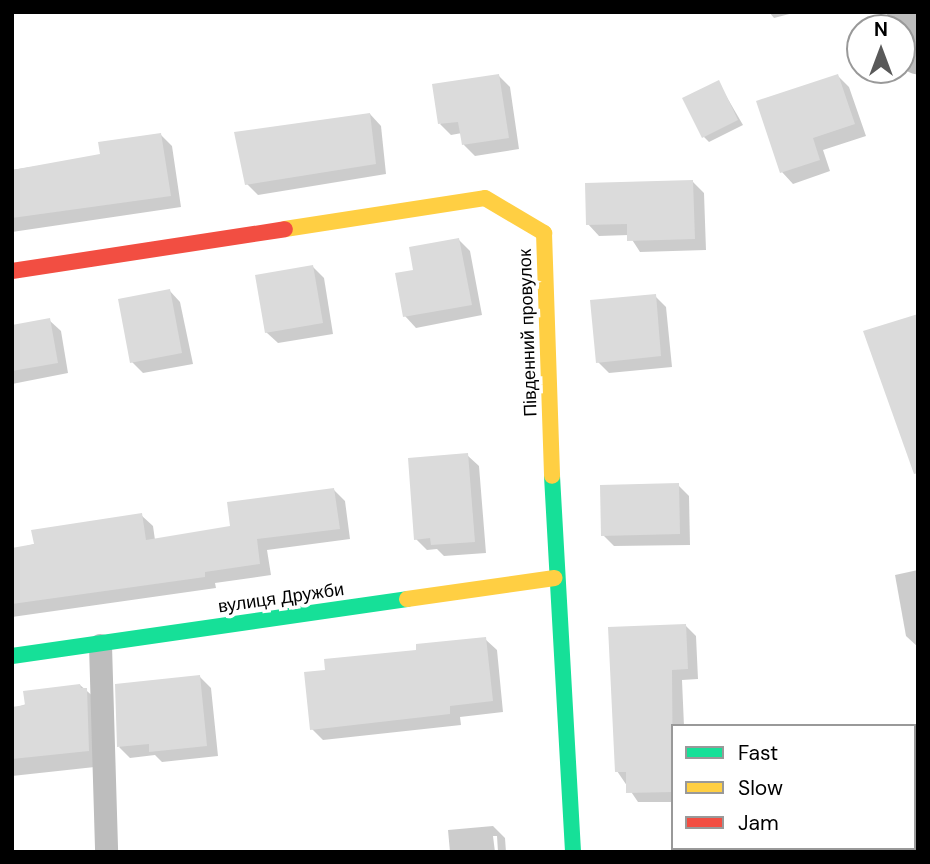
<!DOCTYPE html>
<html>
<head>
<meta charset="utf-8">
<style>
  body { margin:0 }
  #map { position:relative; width:930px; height:864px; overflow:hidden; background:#fff; font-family:"DM Sans",sans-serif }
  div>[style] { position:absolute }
  .shadow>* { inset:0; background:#0003 }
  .building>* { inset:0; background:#dbdbdb }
  .lane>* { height:23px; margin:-11.5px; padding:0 11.5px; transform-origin:11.5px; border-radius:11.5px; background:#bdbdbd }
  .street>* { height:38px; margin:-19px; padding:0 19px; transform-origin:19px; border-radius:19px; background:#bdbdbd }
  .fast>* { height:16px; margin:-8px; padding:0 8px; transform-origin:8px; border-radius:8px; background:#16e098 }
  .slow>* { height:16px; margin:-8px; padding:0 8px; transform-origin:8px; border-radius:8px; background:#ffcf43 }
  .jam>* { height:16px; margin:-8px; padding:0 8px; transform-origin:8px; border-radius:8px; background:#f24e42 }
  span { translate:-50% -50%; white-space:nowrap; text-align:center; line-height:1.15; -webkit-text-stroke:7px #fff; paint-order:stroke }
  .street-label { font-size:18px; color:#000 }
  .frame { position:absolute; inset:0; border:14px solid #000; pointer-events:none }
  .legend { position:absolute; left:671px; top:724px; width:245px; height:126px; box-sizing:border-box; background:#fff; border:2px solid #999; margin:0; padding:9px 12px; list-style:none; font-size:21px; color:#000 }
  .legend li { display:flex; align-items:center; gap:14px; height:35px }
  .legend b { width:35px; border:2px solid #999 }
  .north { position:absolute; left:846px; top:14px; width:70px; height:70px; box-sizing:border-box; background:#fff; border:2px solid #999; border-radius:50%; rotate:0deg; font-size:19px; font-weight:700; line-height:28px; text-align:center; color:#000 }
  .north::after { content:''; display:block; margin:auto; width:24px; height:32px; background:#595959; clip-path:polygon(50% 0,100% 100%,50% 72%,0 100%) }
</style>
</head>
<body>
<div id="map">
  <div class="shadow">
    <i style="clip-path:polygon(769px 12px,797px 12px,774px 18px)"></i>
    <i style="clip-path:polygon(498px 75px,510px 87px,519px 149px,475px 156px,464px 145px,462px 133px,451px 135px,440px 124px)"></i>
    <i style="clip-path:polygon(838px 76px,849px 87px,866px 136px,823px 150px,830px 171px,793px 184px,782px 172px)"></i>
    <i style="clip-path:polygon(718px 82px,743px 125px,709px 142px,704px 137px)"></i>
    <i style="clip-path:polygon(370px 114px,381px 126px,386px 174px,258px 195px,247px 184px)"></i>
    <i style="clip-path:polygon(161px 135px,172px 146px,181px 207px,12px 232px,12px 170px,102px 156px)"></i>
    <i style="clip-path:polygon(693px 182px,704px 193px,706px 250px,640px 252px,629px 235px,599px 236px,588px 224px)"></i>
    <i style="clip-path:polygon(459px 240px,470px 251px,482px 315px,416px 328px,405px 316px,415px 271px)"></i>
    <i style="clip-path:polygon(313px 267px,324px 278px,333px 334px,278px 343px,266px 332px)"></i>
    <i style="clip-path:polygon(169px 290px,180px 302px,193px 364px,143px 373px,132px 362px)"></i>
    <i style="clip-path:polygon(655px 296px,666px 307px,672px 367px,609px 373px,598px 362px)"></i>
    <i style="clip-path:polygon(49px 320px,61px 331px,68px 373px,12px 384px,12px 326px)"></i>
    <i style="clip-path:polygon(467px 455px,479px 466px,486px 553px,444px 556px,437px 549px,427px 550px,416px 539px)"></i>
    <i style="clip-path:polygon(678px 485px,689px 496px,690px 545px,614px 546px,603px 535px)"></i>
    <i style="clip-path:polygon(334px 490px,345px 501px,350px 539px,267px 550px,271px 575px,215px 583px,216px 588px,12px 617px,12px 550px,141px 515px,153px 526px,155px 540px,232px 528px)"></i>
    <i style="clip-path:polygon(918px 570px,918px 647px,906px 636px,895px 575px)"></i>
    <i style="clip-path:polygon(685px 625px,696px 636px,698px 679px,682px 680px,684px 726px,673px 726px,673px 802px,638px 802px,617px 771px)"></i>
    <i style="clip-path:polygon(485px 639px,497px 650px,503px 712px,460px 717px,461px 725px,323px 740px,312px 729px,418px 652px)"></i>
    <i style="clip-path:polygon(200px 677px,211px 688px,218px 756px,162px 762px,155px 755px,130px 758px,119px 747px)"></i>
    <i style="clip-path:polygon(80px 685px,103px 705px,104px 766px,12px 776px,12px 709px)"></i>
    <i style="clip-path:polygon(493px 826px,505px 838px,506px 852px,498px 852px,497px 836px,493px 836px,495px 852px,450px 852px,448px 830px)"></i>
    <i style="clip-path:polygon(719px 848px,829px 848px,829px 852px,720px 852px)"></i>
  </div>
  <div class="building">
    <i style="clip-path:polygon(499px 74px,509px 138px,462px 145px,458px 122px,438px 124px,432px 84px)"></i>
    <i style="clip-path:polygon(838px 74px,855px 124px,813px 138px,820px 160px,780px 173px,756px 101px)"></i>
    <i style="clip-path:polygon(719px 80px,738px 120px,702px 138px,682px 98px)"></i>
    <i style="clip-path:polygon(370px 113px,376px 164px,245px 185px,234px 132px)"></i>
    <i style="clip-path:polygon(161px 133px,171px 196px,12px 218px,12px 170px,100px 154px,98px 142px)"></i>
    <i style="clip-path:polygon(693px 180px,695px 239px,627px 241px,627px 224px,586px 225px,585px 183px)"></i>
    <i style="clip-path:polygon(459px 238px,472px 305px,403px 317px,395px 273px,413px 270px,409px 247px)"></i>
    <i style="clip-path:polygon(313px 265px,323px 323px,265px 333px,255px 275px)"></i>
    <i style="clip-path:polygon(170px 289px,182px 353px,130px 363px,118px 299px)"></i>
    <i style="clip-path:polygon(656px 294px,661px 356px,596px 363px,590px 300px)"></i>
    <i style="clip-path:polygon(918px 314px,918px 473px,914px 474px,863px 331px)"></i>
    <i style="clip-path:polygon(50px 318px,58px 363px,12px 371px,12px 325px)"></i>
    <i style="clip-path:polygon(468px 453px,475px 542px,431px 545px,430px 538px,414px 540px,408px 458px)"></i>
    <i style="clip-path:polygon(679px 483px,680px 534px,601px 536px,600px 485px)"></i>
    <i style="clip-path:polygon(334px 488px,340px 529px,257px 539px,260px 564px,205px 572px,205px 577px,12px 604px,12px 548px,34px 544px,31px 530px,142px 513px,146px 540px,230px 526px,227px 502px)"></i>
    <i style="clip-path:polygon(686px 624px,688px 669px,672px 670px,673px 792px,626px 793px,626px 772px,615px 772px,608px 627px)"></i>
    <i style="clip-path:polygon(486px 637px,493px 701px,450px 706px,450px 714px,310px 730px,304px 672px,325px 670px,324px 659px,416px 650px,416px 644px)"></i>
    <i style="clip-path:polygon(200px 675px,207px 746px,149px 752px,149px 744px,117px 747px,115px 684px)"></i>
    <i style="clip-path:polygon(80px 684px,81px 688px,87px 688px,89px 751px,12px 759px,12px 707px,25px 705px,23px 691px)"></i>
  </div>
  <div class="lane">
    <i style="left:100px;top:645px;width:207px;rotate:88.3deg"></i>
  </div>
  <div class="street">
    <i style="left:906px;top:12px;width:45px;rotate:74.4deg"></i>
  </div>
  <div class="fast">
    <i style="left:552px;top:476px;width:377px;rotate:86.8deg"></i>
    <i style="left:12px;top:656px;width:399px;rotate:-8.2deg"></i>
  </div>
  <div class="slow">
    <i style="left:285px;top:229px;width:202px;rotate:-8.8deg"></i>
    <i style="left:485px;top:198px;width:69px;rotate:30.7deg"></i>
    <i style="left:544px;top:233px;width:243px;rotate:88.1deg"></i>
    <i style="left:407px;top:599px;width:149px;rotate:-8.1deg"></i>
  </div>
  <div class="jam">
    <i style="left:12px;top:271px;width:276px;rotate:-8.7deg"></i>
  </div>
  <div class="street-label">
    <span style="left:528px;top:333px;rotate:-92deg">Південний провулок</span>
    <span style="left:281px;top:598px;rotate:-8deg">вулиця Дружби</span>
  </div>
  <div class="frame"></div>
  <ul class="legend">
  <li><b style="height:9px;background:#16e098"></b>Fast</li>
  <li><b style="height:9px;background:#ffcf43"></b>Slow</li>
  <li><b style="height:9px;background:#f24e42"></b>Jam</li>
  </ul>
  <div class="north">N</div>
</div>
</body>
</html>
